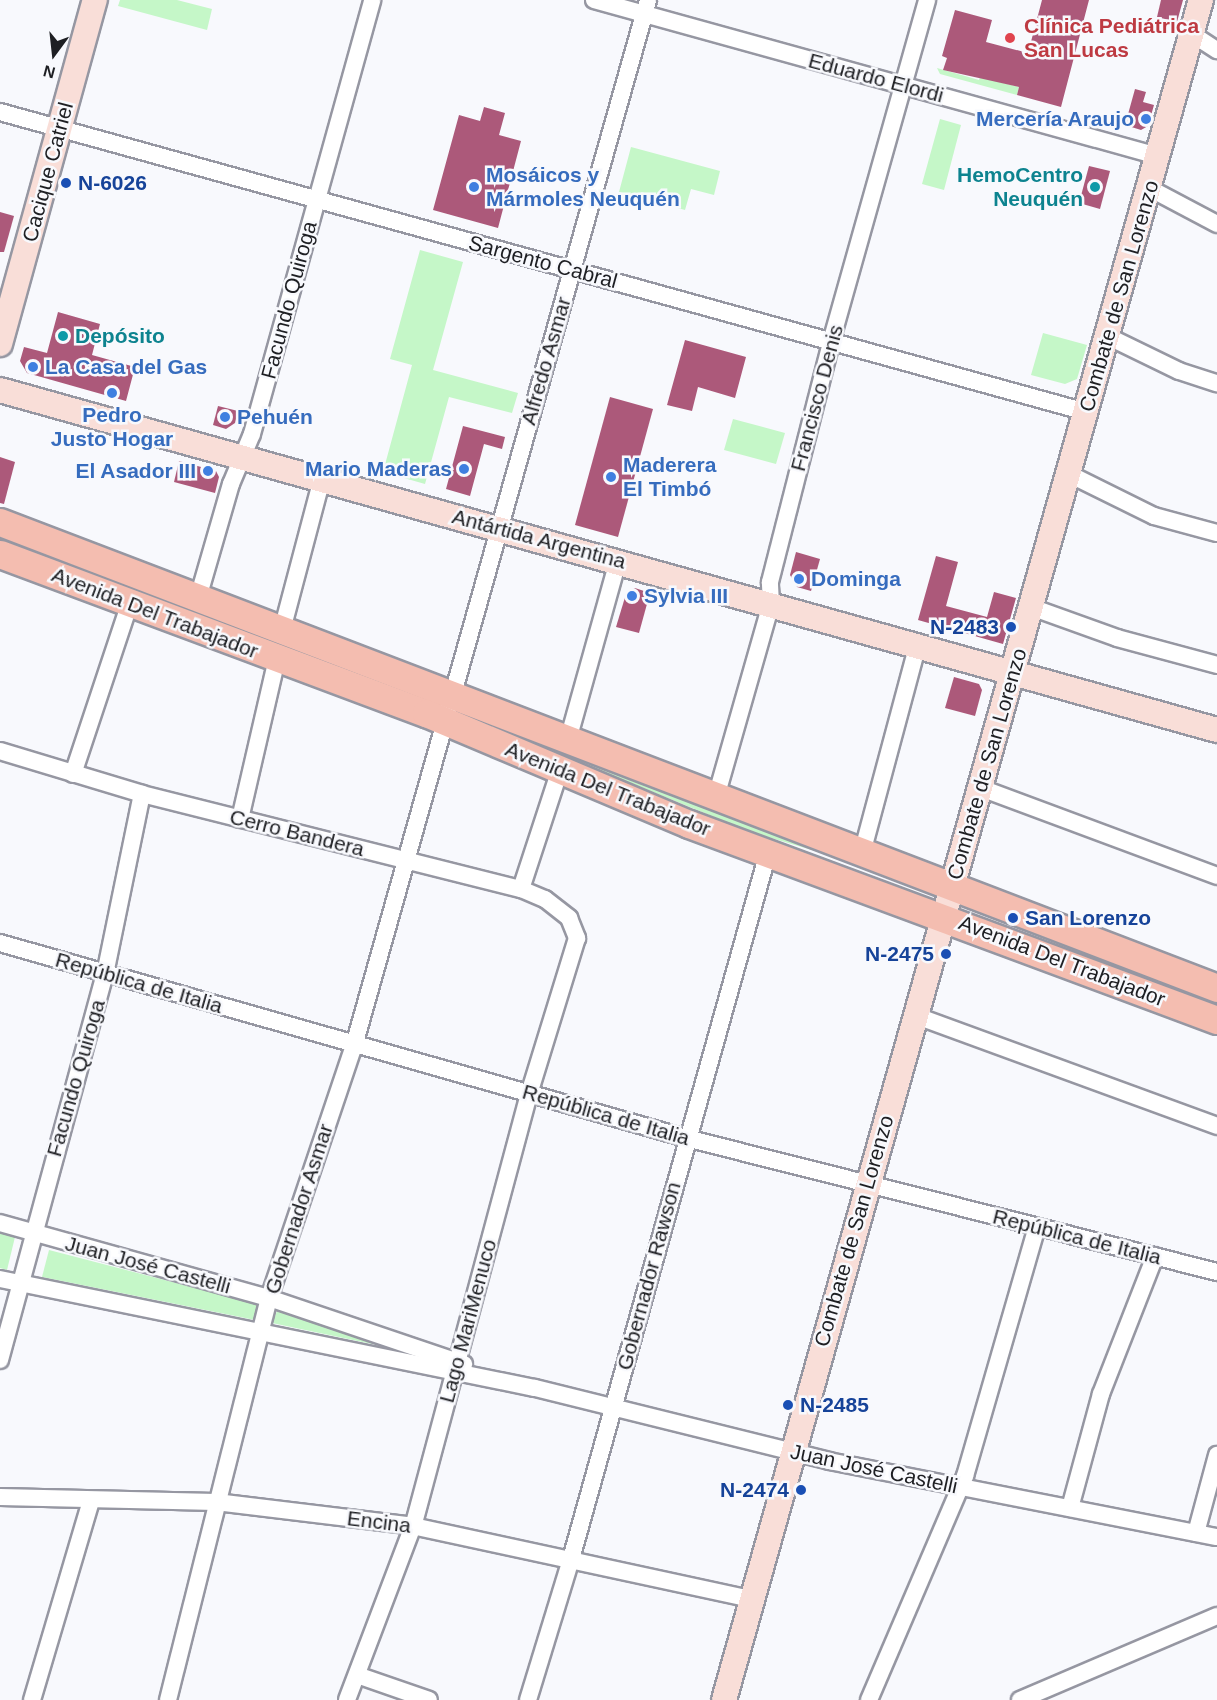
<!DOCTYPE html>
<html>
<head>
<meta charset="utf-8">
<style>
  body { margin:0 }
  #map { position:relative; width:1217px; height:1700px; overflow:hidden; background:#f8f9fd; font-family:Arial,sans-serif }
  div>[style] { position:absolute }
  .green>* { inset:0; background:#c5f7c8 }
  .building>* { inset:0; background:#ac597a }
  .roads { filter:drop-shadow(2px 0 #9697a2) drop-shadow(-2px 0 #9697a2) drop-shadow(0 2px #9697a2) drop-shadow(0 -2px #9697a2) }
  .street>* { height:16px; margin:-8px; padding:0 8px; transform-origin:8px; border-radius:8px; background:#fff }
  .secondary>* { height:24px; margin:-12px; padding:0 12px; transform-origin:12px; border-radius:12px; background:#f9ded8 }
  .primary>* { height:27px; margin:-13.5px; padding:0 13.5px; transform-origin:13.5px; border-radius:13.5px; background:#f4bdb0 }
  .dots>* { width:16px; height:16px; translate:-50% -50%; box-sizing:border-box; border:3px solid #f8f9fd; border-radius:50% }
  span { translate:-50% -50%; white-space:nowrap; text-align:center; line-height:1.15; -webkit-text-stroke:5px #f8f9fd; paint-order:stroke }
  .health-label { font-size:21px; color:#be3a42; font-weight:700 }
  .left { translate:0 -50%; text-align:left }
  .street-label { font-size:21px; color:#1e1f23 }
  .shop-label { font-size:21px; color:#366cbe; font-weight:700 }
  .right { translate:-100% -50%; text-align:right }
  .culture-label { font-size:21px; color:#0d838f; font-weight:700 }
  .transit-label { font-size:21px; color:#164399; font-weight:700 }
  .north { position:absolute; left:24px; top:24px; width:60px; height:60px; -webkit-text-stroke:4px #f8f9fd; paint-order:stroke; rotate:195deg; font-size:16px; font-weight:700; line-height:24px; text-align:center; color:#1e1f23 }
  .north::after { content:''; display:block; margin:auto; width:21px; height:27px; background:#1e1f23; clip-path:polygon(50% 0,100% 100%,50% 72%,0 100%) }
</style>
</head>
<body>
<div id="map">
  <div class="green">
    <i style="clip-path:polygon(120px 0,177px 0,212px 9px,207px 30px,118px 6px)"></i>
    <i style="clip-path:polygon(937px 68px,979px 80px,980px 77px,1019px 87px,1017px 95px,940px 74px)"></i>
    <i style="clip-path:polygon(940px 119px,961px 125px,944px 190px,922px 184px)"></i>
    <i style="clip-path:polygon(631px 147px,720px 171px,714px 195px,691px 189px,685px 210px,619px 192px)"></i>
    <i style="clip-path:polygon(420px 250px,463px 262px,433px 370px,518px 393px,512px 413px,449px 397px,425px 484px,383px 472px,412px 365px,390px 359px)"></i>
    <i style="clip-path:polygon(1043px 333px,1087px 345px,1077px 379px,1065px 384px,1031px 375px)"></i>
    <i style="clip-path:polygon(733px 419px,785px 433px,776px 464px,724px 450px)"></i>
    <i style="clip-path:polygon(550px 750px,832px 856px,751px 832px)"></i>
    <i style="clip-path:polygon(0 1233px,15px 1237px,7px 1270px,0 1268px)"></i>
    <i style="clip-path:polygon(49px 1250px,261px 1305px,255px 1320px,42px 1277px)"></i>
    <i style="clip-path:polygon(278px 1309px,410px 1352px,272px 1323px)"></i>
  </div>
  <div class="building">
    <i style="clip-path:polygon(1042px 0,1089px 0,1061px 107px,1017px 95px,1019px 87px,943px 70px,947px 58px,942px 56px,955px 10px,992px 20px,986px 42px,1028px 53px)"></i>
    <i style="clip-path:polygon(1161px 0,1183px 0,1177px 22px,1157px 17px)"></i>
    <i style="clip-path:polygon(1135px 89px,1146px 92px,1143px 102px,1154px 105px,1148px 126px,1141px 130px,1125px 125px)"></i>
    <i style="clip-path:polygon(484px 107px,505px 113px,499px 135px,521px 141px,498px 228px,433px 210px,459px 115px,480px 121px)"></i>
    <i style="clip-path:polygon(1089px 166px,1110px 171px,1100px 209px,1079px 203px)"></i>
    <i style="clip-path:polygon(0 212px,14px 216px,4px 252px,0 252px)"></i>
    <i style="clip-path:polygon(58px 312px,100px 324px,92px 355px,135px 367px,126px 401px,27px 373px,20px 361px,24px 347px,47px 353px)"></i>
    <i style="clip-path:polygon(685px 340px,746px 357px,735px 398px,698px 387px,692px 411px,667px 405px)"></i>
    <i style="clip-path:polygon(610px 397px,653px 409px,618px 537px,575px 525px)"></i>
    <i style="clip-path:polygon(218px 406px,238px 411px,235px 423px,226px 429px,213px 425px)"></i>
    <i style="clip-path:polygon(463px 426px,505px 437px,502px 449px,484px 444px,470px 496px,446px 489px)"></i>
    <i style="clip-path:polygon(0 457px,15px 462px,4px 504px,0 503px)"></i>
    <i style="clip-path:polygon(179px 461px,216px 471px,219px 477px,215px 493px,174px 482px)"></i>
    <i style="clip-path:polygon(796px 552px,820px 559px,811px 591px,797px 587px,790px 575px)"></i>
    <i style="clip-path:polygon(936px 556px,958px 562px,946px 606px,987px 617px,994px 592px,1016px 598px,1003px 644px,918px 620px)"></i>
    <i style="clip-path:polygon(635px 588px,650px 593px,639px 633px,616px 627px,626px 594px)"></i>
    <i style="clip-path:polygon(954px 677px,979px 684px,982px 690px,975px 716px,945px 708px)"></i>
  </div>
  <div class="roads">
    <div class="street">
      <i style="left:594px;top:0;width:585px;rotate:15.46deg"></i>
      <i style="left:1192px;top:34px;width:30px;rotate:33deg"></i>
      <i style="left:0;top:112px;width:1127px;rotate:15.44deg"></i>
      <i style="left:1149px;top:188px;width:77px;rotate:27.9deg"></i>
      <i style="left:1107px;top:336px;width:80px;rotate:25.9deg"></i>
      <i style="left:1179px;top:371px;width:40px;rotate:18deg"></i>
      <i style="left:1069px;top:474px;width:95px;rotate:26.3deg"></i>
      <i style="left:1154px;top:516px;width:65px;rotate:15.1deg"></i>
      <i style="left:198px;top:598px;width:119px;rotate:-73.9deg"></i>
      <i style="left:231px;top:484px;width:54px;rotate:-67.2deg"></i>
      <i style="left:252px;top:434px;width:450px;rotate:-74.5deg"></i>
      <i style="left:1031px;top:607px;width:91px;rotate:19.8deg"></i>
      <i style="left:1117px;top:638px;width:104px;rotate:15.1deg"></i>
      <i style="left:282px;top:630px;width:156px;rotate:-75.2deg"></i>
      <i style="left:568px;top:740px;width:186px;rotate:-74.4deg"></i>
      <i style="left:0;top:751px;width:148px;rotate:16.8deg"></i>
      <i style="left:142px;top:794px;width:391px;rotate:14.1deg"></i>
      <i style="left:521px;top:889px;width:26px;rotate:23deg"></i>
      <i style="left:545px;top:899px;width:31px;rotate:38deg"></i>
      <i style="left:569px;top:918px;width:22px;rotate:68deg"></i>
      <i style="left:577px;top:938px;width:163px;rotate:107.1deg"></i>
      <i style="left:529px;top:1094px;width:447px;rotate:105deg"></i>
      <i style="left:413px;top:1526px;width:186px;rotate:110.8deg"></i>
      <i style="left:73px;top:774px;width:180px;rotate:-71.6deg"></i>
      <i style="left:981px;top:788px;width:252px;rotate:20.4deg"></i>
      <i style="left:716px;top:797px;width:201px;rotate:-74.1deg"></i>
      <i style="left:771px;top:604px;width:22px;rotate:-93deg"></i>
      <i style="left:770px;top:582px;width:248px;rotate:-75.7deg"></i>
      <i style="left:831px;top:342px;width:355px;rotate:-74.3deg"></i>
      <i style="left:240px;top:819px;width:164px;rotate:-77deg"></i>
      <i style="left:862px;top:853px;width:216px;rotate:-75deg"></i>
      <i style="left:521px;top:889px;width:125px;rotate:-71.9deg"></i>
      <i style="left:0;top:943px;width:713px;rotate:15.87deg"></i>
      <i style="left:686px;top:1138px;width:548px;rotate:14.16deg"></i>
      <i style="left:914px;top:1015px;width:323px;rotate:20.1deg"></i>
      <i style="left:0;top:1223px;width:279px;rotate:15.6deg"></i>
      <i style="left:269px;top:1298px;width:206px;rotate:18.7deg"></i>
      <i style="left:0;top:1279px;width:546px;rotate:11.52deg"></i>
      <i style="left:535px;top:1388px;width:303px;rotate:13.9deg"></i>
      <i style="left:829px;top:1461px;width:395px;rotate:11.1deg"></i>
      <i style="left:0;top:1360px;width:400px;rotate:-74.8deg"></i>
      <i style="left:105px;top:974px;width:184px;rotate:-78.4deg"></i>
      <i style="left:0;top:1497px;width:216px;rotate:1.3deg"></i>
      <i style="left:216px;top:1502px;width:198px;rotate:6.9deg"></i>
      <i style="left:413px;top:1526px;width:347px;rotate:12.2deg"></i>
      <i style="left:1070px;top:1508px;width:118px;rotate:-74.8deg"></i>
      <i style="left:1101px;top:1394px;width:148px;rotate:-68.6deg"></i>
      <i style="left:1196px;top:1533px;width:81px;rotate:-74.9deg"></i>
      <i style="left:357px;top:1675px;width:76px;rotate:19.1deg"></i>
      <i style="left:32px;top:1700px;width:208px;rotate:-73.5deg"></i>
      <i style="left:168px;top:1700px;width:414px;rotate:-75.9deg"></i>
      <i style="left:269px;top:1298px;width:270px;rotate:-71.4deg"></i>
      <i style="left:355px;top:1042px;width:1082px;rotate:-74.29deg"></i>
      <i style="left:528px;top:1700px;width:147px;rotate:-73deg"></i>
      <i style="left:571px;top:1559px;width:733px;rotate:-74.41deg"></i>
      <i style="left:869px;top:1700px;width:244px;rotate:-66.8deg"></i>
      <i style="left:965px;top:1476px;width:259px;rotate:-73.9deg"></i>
      <i style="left:1020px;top:1700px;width:214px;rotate:-23.1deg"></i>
    </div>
    <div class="secondary">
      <i style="left:0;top:344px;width:357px;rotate:-74.6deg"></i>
      <i style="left:0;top:390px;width:1264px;rotate:15.61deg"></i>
      <i style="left:724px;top:1700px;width:1766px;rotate:-74.33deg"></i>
    </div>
    <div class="primary">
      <i style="left:0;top:522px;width:1303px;rotate:20.95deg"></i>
      <i style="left:0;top:554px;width:455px;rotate:20.5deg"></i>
      <i style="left:426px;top:713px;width:285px;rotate:22.9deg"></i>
      <i style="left:689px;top:824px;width:563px;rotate:20.37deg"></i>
    </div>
  </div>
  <div class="dots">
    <i style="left:1010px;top:38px;background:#e0444e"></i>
    <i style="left:1146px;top:119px;background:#3f7fe0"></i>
    <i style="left:66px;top:183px;background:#1a4fb4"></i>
    <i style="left:474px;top:187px;background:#3f7fe0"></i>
    <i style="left:1095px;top:187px;background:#0f9aa8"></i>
    <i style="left:63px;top:336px;background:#0f9aa8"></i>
    <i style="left:33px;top:367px;background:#3f7fe0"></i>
    <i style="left:112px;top:393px;background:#3f7fe0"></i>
    <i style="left:225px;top:417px;background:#3f7fe0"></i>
    <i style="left:464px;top:469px;background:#3f7fe0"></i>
    <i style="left:208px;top:471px;background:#3f7fe0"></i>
    <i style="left:611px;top:477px;background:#3f7fe0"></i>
    <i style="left:799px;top:579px;background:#3f7fe0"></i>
    <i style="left:632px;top:596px;background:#3f7fe0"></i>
    <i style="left:1011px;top:627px;background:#1a4fb4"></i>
    <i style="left:1013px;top:918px;background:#1a4fb4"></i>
    <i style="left:946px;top:954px;background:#1a4fb4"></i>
    <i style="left:788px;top:1405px;background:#1a4fb4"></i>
    <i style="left:801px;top:1490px;background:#1a4fb4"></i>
  </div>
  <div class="health-label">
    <span class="left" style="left:1024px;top:38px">Clínica Pediátrica<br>San Lucas</span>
  </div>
  <div class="street-label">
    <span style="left:876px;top:78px;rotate:15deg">Eduardo Elordi</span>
    <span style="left:48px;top:172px;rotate:-75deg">Cacique Catriel</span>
    <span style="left:543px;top:262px;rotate:15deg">Sargento Cabral</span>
    <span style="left:1119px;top:296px;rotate:-74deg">Combate de San Lorenzo</span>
    <span style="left:289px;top:300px;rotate:-75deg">Facundo Quiroga</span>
    <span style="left:546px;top:361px;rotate:-74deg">Alfredo Asmar</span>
    <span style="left:817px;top:398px;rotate:-75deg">Francisco Denis</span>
    <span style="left:539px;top:539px;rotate:15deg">Antártida Argentina</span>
    <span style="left:155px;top:613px;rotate:21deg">Avenida Del Trabajador</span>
    <span style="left:987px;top:764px;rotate:-74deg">Combate de San Lorenzo</span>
    <span style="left:608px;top:789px;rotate:22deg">Avenida Del Trabajador</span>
    <span style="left:297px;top:833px;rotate:14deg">Cerro Bandera</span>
    <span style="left:1062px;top:961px;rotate:21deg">Avenida Del Trabajador</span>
    <span style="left:139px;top:983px;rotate:16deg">República de Italia</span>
    <span style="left:76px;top:1078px;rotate:-74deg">Facundo Quiroga</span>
    <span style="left:606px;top:1115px;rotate:16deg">República de Italia</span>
    <span style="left:299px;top:1209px;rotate:-72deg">Gobernador Asmar</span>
    <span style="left:854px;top:1231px;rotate:-74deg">Combate de San Lorenzo</span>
    <span style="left:1077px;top:1237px;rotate:14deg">República de Italia</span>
    <span style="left:148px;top:1265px;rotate:15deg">Juan José Castelli</span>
    <span style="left:649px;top:1276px;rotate:-75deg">Gobernador Rawson</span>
    <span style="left:468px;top:1321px;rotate:-75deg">Lago MariMenuco</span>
    <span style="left:874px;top:1469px;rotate:12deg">Juan José Castelli</span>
    <span style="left:379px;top:1522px;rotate:7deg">Encina</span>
  </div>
  <div class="shop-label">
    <span class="right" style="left:1134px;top:119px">Mercería Araujo</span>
    <span class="left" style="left:486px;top:187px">Mosáicos y<br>Mármoles Neuquén</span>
    <span class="left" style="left:45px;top:367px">La Casa del Gas</span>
    <span style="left:112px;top:427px">Pedro<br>Justo Hogar</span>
    <span class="left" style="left:237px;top:417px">Pehuén</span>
    <span class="left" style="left:623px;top:477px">Maderera<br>El Timbó</span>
    <span class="right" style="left:452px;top:469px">Mario Maderas</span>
    <span class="right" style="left:196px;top:471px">El Asador III</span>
    <span class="left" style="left:811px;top:579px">Dominga</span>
    <span class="left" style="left:644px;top:596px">Sylvia III</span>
  </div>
  <div class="culture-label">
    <span class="right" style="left:1083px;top:187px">HemoCentro<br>Neuquén</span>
    <span class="left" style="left:75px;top:336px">Depósito</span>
  </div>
  <div class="transit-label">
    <span class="left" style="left:78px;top:183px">N-6026</span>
    <span class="right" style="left:999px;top:627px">N-2483</span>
    <span class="left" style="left:1025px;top:918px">San Lorenzo</span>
    <span class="right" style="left:934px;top:954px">N-2475</span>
    <span class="left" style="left:800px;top:1405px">N-2485</span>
    <span class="right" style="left:789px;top:1490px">N-2474</span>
  </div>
  <div class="north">N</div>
</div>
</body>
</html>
